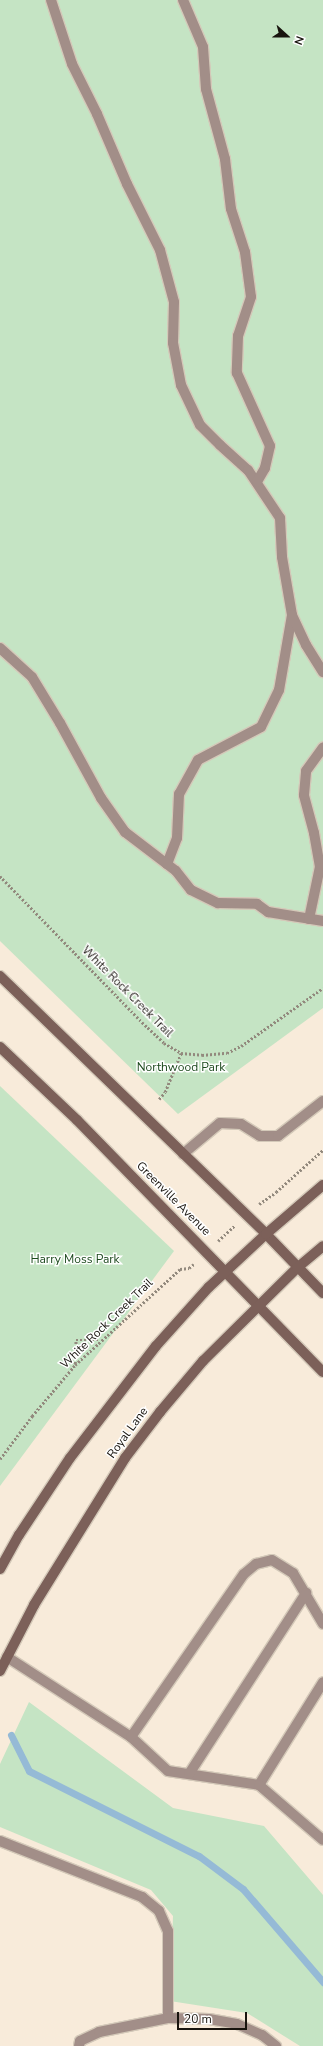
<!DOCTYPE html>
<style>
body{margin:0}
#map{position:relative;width:323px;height:2046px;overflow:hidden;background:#f8ebda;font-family:"Nunito Sans",sans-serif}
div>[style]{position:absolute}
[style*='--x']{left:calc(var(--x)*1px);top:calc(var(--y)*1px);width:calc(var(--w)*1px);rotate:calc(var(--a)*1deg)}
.green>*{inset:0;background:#c5e4c4}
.stream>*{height:7px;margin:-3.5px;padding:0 3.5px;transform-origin:3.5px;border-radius:3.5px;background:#95bad6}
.path>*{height:2.5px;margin-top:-1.25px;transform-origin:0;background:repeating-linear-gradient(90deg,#92897d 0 2px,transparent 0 4px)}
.roads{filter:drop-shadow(1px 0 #d4c9b9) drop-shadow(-1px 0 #d4c9b9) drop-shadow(0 1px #d4c9b9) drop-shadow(0 -1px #d4c9b9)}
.service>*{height:10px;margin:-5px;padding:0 5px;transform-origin:5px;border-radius:5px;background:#a28e88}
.minor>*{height:10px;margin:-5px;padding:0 5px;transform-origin:5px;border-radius:5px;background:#a28e88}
.secondary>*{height:10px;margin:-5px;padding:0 5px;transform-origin:5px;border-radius:5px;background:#7c6059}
span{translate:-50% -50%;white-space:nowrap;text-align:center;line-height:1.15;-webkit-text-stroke:3px #fff;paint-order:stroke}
.street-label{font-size:12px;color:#18140e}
.park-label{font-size:12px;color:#1c491d}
.north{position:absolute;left:267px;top:16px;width:40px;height:40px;-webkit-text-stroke:3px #fff;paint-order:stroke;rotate:111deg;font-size:11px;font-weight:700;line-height:16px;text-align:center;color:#18140e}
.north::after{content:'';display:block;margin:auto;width:14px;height:18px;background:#18140e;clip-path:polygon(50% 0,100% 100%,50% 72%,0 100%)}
.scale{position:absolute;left:177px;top:2012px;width:70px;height:18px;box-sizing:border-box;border:2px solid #18140e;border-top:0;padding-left:5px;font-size:12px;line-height:14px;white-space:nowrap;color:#18140e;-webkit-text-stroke:3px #fff;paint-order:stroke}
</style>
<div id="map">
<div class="green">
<div style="clip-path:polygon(0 0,323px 0,323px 1008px,178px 1114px,0 941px)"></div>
<div style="clip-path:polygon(0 1086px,174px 1251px,0 1486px)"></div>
<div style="clip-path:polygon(29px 1702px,173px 1808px,264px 1826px,323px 1895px,323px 2046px,300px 2046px,247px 2013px,170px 2001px,173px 1916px,151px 1890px,0 1827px,0 1764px)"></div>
</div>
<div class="stream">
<div style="--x:11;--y:1735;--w:40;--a:63.4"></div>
<div style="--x:29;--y:1771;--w:190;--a:26.6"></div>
<div style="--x:199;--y:1856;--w:55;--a:36.9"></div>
<div style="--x:243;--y:1889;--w:123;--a:49.3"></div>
</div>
<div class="path">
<div style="--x:0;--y:876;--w:208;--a:45.8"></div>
<div style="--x:145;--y:1025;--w:26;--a:43"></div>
<div style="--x:164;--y:1043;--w:20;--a:30"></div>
<div style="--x:181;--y:1053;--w:21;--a:5"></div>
<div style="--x:202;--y:1055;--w:25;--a:-5"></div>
<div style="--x:227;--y:1053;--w:16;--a:-27"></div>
<div style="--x:241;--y:1046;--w:100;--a:-35.3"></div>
<div style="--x:159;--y:1099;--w:9;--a:-49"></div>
<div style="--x:165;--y:1092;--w:42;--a:-67.7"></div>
<div style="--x:259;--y:1204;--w:21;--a:-35"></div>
<div style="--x:276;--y:1192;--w:63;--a:-41.8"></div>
<div style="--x:218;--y:1241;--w:23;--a:-43"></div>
<div style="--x:75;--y:1364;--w:24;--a:-88"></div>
<div style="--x:76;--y:1340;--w:24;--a:0"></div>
<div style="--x:0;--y:1459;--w:54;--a:-53.3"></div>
<div style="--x:32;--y:1416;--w:67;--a:-49.9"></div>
<div style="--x:75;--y:1365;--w:142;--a:-42.4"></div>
<div style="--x:180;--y:1269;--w:9;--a:-6"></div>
<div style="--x:189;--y:1268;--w:6;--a:-39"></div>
</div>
<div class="roads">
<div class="service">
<div style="--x:51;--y:0;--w:67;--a:71.8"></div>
<div style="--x:72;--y:64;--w:56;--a:63.4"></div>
<div style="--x:97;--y:114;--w:76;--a:66.8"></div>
<div style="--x:127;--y:184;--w:74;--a:63.4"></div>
<div style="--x:160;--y:250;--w:54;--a:74.9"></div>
<div style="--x:174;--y:302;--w:41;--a:91.4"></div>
<div style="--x:173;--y:343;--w:43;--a:79.2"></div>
<div style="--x:181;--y:385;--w:44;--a:64.6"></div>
<div style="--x:200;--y:425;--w:28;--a:45"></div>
<div style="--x:220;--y:445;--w:38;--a:42"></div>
<div style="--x:248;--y:470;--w:58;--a:56.3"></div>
<div style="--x:280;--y:518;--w:39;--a:87"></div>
<div style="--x:282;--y:557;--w:59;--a:80.2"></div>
<div style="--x:292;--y:615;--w:76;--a:99.8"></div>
<div style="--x:279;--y:690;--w:41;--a:115.9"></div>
<div style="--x:261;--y:727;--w:71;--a:152.4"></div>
<div style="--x:198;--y:760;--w:39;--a:119"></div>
<div style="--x:179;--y:794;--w:44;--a:92.6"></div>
<div style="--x:177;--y:838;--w:28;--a:111"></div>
<div style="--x:183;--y:0;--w:51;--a:66.9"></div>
<div style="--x:203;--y:47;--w:42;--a:85.9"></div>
<div style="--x:206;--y:89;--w:73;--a:74.8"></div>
<div style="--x:225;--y:159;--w:50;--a:83.2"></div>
<div style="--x:231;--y:209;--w:45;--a:72"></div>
<div style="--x:245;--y:252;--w:45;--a:82.4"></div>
<div style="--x:251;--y:297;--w:41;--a:108.4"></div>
<div style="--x:238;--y:336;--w:37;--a:92"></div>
<div style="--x:237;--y:373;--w:80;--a:65.7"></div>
<div style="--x:270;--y:446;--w:23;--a:103"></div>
<div style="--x:265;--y:468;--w:16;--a:120"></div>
<div style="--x:292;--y:615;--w:33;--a:65"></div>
<div style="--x:306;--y:645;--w:32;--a:58"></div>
<div style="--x:0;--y:648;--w:43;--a:42.2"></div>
<div style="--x:32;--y:677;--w:54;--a:58.7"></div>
<div style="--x:60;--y:723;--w:85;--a:61.3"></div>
<div style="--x:101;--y:798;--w:42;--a:54.8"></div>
<div style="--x:125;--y:832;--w:64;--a:37.4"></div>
<div style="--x:176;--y:871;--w:24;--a:52"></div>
<div style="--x:191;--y:890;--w:30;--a:26"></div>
<div style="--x:218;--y:903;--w:39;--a:1"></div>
<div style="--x:257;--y:904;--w:14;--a:36"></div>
<div style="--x:268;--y:912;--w:56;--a:9.3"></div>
<div style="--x:309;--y:919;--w:53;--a:-78.1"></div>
<div style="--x:320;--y:867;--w:35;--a:-100"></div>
<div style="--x:314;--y:833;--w:39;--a:-105"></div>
<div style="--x:304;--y:795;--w:24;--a:-85"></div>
<div style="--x:306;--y:771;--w:29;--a:-54"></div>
<div style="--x:183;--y:1154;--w:48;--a:-40"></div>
<div style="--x:220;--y:1123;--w:21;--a:3"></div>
<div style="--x:241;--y:1124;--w:22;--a:32"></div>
<div style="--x:260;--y:1136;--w:18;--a:0"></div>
<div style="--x:278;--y:1136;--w:57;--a:-37.9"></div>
<div style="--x:7;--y:1657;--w:148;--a:32.8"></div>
<div style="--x:131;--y:1737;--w:50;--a:42.6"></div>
<div style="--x:168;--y:1771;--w:92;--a:8.7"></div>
<div style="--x:259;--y:1785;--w:121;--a:-58.1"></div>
<div style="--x:131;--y:1737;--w:198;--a:-55.3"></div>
<div style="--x:244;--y:1574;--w:16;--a:-40"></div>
<div style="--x:256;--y:1564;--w:16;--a:-14"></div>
<div style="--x:272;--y:1560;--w:25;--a:32"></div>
<div style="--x:293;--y:1573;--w:59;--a:59.5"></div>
<div style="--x:189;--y:1774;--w:216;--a:-57.1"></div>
<div style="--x:259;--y:1785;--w:84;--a:40.7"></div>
<div style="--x:0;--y:1841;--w:153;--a:21.5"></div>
<div style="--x:142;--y:1897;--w:22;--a:39"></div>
<div style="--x:159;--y:1911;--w:22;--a:66"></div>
<div style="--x:168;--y:1931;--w:87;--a:90"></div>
</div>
<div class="minor">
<div style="--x:79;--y:2046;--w:5;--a:-79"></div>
<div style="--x:80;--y:2041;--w:21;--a:-25"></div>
<div style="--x:99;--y:2032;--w:70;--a:-11.5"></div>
<div style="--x:168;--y:2018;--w:41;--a:1.4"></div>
<div style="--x:209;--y:2019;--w:28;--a:10"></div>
<div style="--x:237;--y:2024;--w:27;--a:24"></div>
<div style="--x:262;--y:2035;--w:18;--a:38"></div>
</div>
<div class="secondary">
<div style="--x:0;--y:976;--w:371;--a:44.1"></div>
<div style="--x:266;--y:1234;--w:82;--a:46"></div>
<div style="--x:0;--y:1047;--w:106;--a:43.5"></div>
<div style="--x:77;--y:1120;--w:352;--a:45.7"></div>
<div style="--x:0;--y:1569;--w:39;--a:-61"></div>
<div style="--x:19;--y:1535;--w:92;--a:-56.5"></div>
<div style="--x:70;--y:1458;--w:141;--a:-52.5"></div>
<div style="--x:156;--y:1346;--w:79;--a:-48.1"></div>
<div style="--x:209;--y:1287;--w:78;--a:-42.9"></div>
<div style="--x:266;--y:1234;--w:75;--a:-40.7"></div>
<div style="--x:0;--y:1671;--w:74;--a:-62.7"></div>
<div style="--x:34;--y:1605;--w:173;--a:-58.2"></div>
<div style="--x:125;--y:1458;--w:58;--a:-52.7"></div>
<div style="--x:160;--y:1412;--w:67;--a:-49.9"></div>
<div style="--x:203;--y:1361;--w:132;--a:-44.7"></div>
<div style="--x:297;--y:1268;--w:34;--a:-40"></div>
</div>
</div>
<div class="street-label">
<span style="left:127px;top:992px;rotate:45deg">White Rock Creek Trail</span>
<span style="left:173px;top:1199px;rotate:45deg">Greenville Avenue</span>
<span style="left:107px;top:1324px;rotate:-44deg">White Rock Creek Trail</span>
<span style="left:128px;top:1433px;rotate:-54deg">Royal Lane</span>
</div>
<div class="park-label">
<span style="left:181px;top:1068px">Northwood Park</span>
<span style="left:75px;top:1260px">Harry Moss Park</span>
</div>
<div class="north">N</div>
<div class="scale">20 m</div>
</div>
